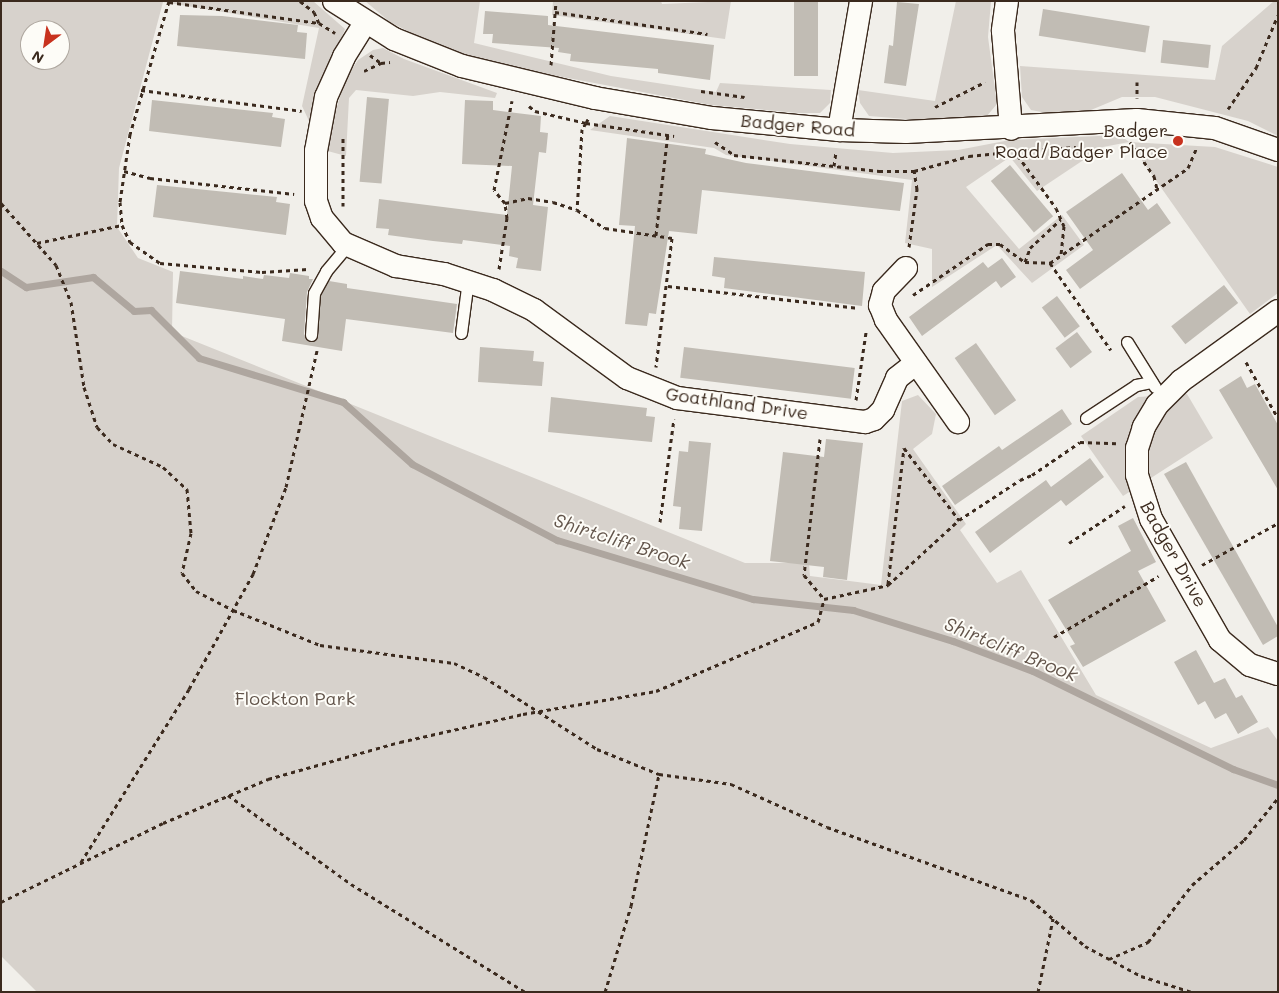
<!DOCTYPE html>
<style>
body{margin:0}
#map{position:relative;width:1279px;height:993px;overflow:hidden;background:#f1efea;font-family:Mali,sans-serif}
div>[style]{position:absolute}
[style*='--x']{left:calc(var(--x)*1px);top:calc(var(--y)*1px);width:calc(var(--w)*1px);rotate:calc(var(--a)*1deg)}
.green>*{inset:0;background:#d7d2cc}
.stream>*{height:7px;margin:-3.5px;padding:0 3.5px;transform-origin:3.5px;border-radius:3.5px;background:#aea69f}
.building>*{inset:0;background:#c1bcb4;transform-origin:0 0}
.path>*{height:3px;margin-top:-1.5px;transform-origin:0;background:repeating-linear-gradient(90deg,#3b2a1e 0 4px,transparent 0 8px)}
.roads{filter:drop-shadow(1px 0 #3b2a1e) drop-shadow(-1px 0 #3b2a1e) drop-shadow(0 1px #3b2a1e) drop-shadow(0 -1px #3b2a1e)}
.service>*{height:11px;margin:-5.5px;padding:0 5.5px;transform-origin:5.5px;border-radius:5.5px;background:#fdfcf7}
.minor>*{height:22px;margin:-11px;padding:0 11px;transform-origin:11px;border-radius:11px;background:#fdfcf7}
.dots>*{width:14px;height:14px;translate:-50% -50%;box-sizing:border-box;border:2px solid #fdfcf7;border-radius:50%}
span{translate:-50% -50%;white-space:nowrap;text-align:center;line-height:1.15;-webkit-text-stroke:4px #fdfcf7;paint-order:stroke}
.street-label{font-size:18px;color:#3b2a1e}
.poi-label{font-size:18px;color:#3b2a1e}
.right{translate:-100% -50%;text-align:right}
.park-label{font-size:18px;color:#62544a}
.water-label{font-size:19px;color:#63554b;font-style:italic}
.frame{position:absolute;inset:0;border:2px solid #3b2a1e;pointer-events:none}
.north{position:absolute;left:20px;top:20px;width:50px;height:50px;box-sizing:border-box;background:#fdfcf7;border:1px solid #afa8a0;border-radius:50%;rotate:211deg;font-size:14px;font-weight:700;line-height:20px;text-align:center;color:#3b2a1e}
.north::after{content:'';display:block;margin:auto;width:18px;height:22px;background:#c8321e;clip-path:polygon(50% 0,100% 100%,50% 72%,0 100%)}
</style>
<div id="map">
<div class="green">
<div style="clip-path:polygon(evenodd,1px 1px,313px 1px,345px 29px,309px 121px,302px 106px,319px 28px,163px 2px,119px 168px,117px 227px,138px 258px,173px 272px,172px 332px,745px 563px,809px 563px,810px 576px,881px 585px,902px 401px,918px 395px,936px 414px,932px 434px,913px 449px,966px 524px,960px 530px,997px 583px,1021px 570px,1096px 695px,1211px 748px,1268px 727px,1278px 741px,1278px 992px,37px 992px,1px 956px,1px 1px,30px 30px,60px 30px,60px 60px,30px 60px,30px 30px)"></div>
<div style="clip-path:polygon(365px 1px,480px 1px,474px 43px,611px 76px,716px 92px,720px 83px,831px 90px,830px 103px,820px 113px,799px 113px,711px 105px,536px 72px,476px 59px,433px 44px,390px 22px)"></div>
<div style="clip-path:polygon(553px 1px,661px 1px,662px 4px,731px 1px,725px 39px,552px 15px)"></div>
<div style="clip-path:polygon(956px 1px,991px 1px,988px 37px,997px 104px,986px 117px,931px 121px,869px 116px,860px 103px,858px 90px,935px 101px)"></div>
<div style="clip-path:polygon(1274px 1px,1278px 1px,1278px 136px,1248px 121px,1155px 97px,1122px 97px,1091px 110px,1052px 114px,1031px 110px,1022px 97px,1020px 66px,1215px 80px,1222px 46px)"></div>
<div style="clip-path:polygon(383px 48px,404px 59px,497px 93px,495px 98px,440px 92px,413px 96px,356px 90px,349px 98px,346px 156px,324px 150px,345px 80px,358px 60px,373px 50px)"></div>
<div style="clip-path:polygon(610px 116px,790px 144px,893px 153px,958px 150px,1010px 140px,1120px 135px,1129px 142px,1215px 147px,1278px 167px,1278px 293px,1250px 314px,1129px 142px,1103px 147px,1037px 191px,1010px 157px,966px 187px,1019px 249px,1062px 215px,1084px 245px,1032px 283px,997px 245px,932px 287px,932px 249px,905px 243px,912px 180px,726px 155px,714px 148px,590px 130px)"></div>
<div style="clip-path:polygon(1187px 394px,1213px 438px,1123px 496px,1081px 436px,1138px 397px)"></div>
</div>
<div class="stream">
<div style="--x:1;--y:271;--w:30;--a:33"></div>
<div style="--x:26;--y:287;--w:68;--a:-8.5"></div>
<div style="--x:93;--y:277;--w:53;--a:39.7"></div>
<div style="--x:134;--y:311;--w:17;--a:-3"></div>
<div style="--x:151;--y:310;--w:68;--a:45"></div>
<div style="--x:199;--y:358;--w:151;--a:17"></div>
<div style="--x:343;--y:402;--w:93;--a:41.9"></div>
<div style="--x:412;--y:464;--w:164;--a:27.7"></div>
<div style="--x:557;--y:540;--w:205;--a:16.8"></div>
<div style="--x:753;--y:599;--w:101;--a:6.3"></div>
<div style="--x:853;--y:610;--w:105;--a:17.2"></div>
<div style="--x:953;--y:641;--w:85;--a:20.6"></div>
<div style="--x:1033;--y:671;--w:223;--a:26.1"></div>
<div style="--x:1233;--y:769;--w:48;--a:19.6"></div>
</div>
<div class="building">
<div style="left:794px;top:1px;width:24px;height:75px"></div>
<div style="clip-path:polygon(897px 2px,919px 4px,906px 86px,884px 83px,889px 45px,893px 46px)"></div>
<div style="left:1043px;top:9px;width:108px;height:27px;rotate:9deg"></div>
<div style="clip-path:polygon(485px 11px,548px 16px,548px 25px,714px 45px,710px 80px,658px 73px,658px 69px,570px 61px,571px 54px,558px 52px,559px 48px,492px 43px,493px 34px,483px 34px)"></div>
<div style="clip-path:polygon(180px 15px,222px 16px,298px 25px,297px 32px,307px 33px,305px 59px,177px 46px)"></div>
<div style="left:1163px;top:40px;width:48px;height:23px;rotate:6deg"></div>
<div style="left:367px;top:97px;width:22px;height:85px;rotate:5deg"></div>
<div style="clip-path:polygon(152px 100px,273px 113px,272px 117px,285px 119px,281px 147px,149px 131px)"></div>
<div style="clip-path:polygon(465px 100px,493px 101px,493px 110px,541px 116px,540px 132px,548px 133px,546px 153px,539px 152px,533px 205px,548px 207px,541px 271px,516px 268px,518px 258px,509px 256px,510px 246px,463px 240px,462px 244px,433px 241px,388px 235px,389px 229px,376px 228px,379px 199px,507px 215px,512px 166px,462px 164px)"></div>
<div style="clip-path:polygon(627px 138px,706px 149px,705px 154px,746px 163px,904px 183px,900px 211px,702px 190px,697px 234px,669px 231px,656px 314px,649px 313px,647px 326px,625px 324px,635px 226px,619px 225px)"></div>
<div style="left:1010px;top:165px;width:67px;height:25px;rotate:50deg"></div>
<div style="clip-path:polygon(1122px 173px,1148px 210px,1157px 203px,1171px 223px,1080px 289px,1066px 270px,1093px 250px,1066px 212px)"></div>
<div style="clip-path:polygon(157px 185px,277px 197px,276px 202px,290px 204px,286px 235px,153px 217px)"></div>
<div style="clip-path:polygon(714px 257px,865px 272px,862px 306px,724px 288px,725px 278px,712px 276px)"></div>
<div style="clip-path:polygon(1002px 258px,1016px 277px,1001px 288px,996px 281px,922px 336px,909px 317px,983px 262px,988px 268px)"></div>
<div style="clip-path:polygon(180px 271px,243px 279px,243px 276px,263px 279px,264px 275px,289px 278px,290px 273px,309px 276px,309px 279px,313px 279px,307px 292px,304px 334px,310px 342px,318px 336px,321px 295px,329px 281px,347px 284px,347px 288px,457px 304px,453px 333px,346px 319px,342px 351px,282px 341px,285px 319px,176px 303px)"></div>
<div style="left:1224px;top:285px;width:23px;height:67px;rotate:52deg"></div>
<div style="left:1057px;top:296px;width:38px;height:19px;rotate:53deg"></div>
<div style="left:1077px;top:332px;width:25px;height:27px;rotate:53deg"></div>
<div style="left:976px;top:343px;width:70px;height:26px;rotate:55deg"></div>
<div style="clip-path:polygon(480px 347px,534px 351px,533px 361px,544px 362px,542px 386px,478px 382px)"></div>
<div style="left:684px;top:347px;width:172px;height:31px;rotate:7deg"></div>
<div style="clip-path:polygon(1241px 376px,1247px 388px,1255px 384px,1278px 425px,1278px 490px,1219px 390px)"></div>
<div style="clip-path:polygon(551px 397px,647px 408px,646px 416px,655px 417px,652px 442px,548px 432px)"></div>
<div style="clip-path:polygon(1062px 409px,1072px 424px,955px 505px,942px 486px,999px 446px,1002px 450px)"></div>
<div style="clip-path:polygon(826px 439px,863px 443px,847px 580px,823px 577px,824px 567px,770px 561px,783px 452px,824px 457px)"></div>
<div style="clip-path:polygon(689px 441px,711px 443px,702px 531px,679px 529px,681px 507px,673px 506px,679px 451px,688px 452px)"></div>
<div style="clip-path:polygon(1090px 458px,1104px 477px,1066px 506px,1061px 500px,990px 553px,975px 532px,1046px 480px,1051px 487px)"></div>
<div style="clip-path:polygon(1186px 462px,1278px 627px,1278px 636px,1263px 645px,1164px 474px)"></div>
<div style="clip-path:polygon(1133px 518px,1156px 562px,1138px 571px,1166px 621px,1083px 667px,1070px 646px,1075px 644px,1048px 600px,1131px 551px,1118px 526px)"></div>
<div style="clip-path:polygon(1196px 650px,1214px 683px,1225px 678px,1236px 698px,1242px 695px,1258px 722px,1238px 734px,1226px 713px,1215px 719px,1205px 701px,1198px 705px,1174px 662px)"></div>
</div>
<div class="path">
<div style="--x:169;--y:1;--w:139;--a:106.3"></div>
<div style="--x:130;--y:134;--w:69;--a:98.4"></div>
<div style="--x:120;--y:202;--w:23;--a:85"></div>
<div style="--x:122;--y:225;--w:19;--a:65"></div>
<div style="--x:130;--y:242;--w:37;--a:35"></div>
<div style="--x:160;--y:263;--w:102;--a:5"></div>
<div style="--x:262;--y:272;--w:46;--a:-3.7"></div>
<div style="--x:300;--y:1;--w:18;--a:38"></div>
<div style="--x:314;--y:12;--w:12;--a:66"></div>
<div style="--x:169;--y:2;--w:151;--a:8"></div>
<div style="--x:319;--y:23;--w:19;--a:32"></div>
<div style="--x:555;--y:12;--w:154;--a:8.2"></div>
<div style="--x:370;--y:55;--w:14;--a:36"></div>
<div style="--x:551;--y:65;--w:64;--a:-85.5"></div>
<div style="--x:364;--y:71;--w:19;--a:-25"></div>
<div style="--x:381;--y:63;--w:9;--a:-6"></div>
<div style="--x:1137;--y:82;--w:16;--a:90"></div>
<div style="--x:141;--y:90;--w:162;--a:7.4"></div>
<div style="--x:701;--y:91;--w:44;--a:7.8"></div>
<div style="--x:529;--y:106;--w:8;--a:40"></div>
<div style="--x:535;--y:111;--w:52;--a:13.2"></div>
<div style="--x:586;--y:123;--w:7;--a:124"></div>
<div style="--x:582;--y:129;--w:81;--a:93.5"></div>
<div style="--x:935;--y:107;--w:56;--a:-26.6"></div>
<div style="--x:1228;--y:109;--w:50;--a:-55.7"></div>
<div style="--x:1256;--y:68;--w:57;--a:-67.5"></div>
<div style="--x:588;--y:119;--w:4;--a:117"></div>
<div style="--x:586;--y:123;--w:89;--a:8.4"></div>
<div style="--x:715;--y:142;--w:23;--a:34"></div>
<div style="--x:734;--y:155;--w:146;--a:6.3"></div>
<div style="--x:879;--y:171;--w:35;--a:0"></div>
<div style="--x:914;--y:171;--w:57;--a:-15.3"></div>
<div style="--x:969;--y:156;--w:40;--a:-5.7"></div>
<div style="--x:1130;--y:142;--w:42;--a:54.8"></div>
<div style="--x:1154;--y:176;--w:13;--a:77"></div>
<div style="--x:1013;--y:149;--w:73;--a:53.9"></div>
<div style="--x:1056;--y:208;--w:20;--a:66"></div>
<div style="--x:1064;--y:226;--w:28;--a:96"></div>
<div style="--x:1018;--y:151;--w:58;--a:-3.9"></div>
<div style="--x:834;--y:166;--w:14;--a:-82"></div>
<div style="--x:124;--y:171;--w:27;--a:15"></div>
<div style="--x:150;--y:178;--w:145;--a:6.3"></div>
<div style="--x:1;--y:203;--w:83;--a:48.4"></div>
<div style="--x:56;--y:265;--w:40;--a:68"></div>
<div style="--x:71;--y:302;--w:86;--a:81.3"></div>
<div style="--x:84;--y:387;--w:42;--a:72"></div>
<div style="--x:97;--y:427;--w:23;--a:47"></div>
<div style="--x:113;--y:444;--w:55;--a:24.7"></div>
<div style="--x:163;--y:467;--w:33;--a:43"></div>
<div style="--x:187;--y:489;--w:44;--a:84.8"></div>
<div style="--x:191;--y:533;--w:41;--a:102.7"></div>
<div style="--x:182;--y:573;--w:23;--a:52"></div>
<div style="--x:196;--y:591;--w:42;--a:27.2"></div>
<div style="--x:233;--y:610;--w:94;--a:21.9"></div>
<div style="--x:320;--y:645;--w:135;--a:7.7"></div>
<div style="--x:454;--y:663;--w:33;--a:25"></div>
<div style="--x:484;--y:677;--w:134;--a:32.5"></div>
<div style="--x:597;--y:749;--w:67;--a:22"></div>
<div style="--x:659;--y:774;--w:73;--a:7.9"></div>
<div style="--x:731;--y:784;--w:105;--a:24.1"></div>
<div style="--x:827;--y:827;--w:217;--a:19.7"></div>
<div style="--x:1031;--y:900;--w:71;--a:40.4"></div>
<div style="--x:1085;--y:946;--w:64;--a:28.2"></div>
<div style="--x:1141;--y:976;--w:53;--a:17.4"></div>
<div style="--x:505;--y:203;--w:24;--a:-12"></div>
<div style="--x:528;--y:198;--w:25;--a:9"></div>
<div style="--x:553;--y:202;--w:25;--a:18"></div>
<div style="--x:577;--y:210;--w:33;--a:33"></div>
<div style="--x:605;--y:228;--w:68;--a:8.5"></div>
<div style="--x:672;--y:238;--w:130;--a:97.1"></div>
<div style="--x:343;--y:206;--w:69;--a:-90"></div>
<div style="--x:656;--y:235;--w:103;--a:-83.3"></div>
<div style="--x:37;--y:243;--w:87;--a:-12"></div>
<div style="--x:909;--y:247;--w:59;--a:-82.1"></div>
<div style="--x:917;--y:189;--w:18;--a:-99"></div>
<div style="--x:1025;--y:262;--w:15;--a:-70"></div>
<div style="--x:1030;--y:248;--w:42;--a:-43.1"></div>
<div style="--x:1050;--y:263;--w:106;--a:55"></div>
<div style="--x:499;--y:269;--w:52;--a:-81.1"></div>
<div style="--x:507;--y:218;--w:15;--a:-98"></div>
<div style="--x:505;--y:203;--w:17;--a:-130"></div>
<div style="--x:494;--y:190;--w:91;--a:-78.6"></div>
<div style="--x:668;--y:286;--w:192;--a:6.6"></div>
<div style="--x:913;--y:295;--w:91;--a:-34.2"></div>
<div style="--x:988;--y:244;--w:12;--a:0"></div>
<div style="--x:1000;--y:244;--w:31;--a:36"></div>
<div style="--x:1025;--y:262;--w:25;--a:2"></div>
<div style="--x:1050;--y:263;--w:168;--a:-34.5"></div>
<div style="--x:1188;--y:168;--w:23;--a:-67"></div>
<div style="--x:1246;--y:362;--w:64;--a:60.3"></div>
<div style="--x:856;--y:400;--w:69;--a:-81.6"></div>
<div style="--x:820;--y:439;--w:137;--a:96.7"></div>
<div style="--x:804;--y:575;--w:31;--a:50"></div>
<div style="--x:904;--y:448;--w:91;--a:52.6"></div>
<div style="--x:660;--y:522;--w:104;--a:-82.3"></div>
<div style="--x:1069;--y:543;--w:67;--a:-33.5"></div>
<div style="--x:1202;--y:565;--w:87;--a:-28.9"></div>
<div style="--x:888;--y:584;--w:137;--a:-83.3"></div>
<div style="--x:824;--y:599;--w:66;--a:-12.3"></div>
<div style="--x:888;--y:585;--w:96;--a:-42.5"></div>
<div style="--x:959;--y:520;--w:73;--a:-33.3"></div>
<div style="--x:1020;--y:480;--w:13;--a:-23"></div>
<div style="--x:1032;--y:475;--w:58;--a:-34.5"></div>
<div style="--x:1080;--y:442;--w:36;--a:2"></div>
<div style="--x:1054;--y:637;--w:121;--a:-30.2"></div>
<div style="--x:228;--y:795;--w:152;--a:35.9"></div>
<div style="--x:351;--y:884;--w:205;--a:31.8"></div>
<div style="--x:81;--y:862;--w:204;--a:-58"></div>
<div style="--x:189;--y:689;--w:132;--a:-60.9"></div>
<div style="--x:253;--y:574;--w:93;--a:-69.2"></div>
<div style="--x:286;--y:487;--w:140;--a:-77.2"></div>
<div style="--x:1;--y:902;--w:180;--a:-26"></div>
<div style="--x:163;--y:823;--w:114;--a:-22.7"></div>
<div style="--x:268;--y:779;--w:137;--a:-15.7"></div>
<div style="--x:400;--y:742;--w:126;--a:-12.8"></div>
<div style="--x:523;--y:714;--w:135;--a:-9.8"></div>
<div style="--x:656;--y:691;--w:176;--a:-23.1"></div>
<div style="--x:818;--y:622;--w:24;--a:-75"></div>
<div style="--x:1109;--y:959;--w:43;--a:-23.6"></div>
<div style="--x:1148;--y:942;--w:72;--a:-52.3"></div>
<div style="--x:1192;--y:885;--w:69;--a:-40.9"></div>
<div style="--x:1244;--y:840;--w:54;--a:-51"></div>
<div style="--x:605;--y:992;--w:90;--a:-73.2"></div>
<div style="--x:631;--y:906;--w:135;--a:-78"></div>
<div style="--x:1038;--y:992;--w:75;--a:-78.4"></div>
</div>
<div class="roads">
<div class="service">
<div style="--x:461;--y:333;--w:53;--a:-82.5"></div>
<div style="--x:311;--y:335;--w:42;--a:-85.9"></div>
<div style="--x:314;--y:293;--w:25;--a:-61"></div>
<div style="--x:326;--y:271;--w:34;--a:-50"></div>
<div style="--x:1127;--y:342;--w:53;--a:58.1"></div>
<div style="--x:1086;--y:418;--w:60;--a:-33.4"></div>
<div style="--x:1136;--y:385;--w:16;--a:-11"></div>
</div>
<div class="minor">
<div style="--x:334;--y:1;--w:71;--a:32.3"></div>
<div style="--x:394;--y:39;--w:73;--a:21.7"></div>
<div style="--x:462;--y:66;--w:137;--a:13.5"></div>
<div style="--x:595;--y:98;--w:119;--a:9.7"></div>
<div style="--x:712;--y:118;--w:128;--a:5.4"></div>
<div style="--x:839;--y:130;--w:67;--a:1.7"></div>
<div style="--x:906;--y:132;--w:231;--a:-3"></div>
<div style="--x:1137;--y:120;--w:78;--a:5.9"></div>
<div style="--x:1215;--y:128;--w:67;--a:19.2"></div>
<div style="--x:1007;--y:1;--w:30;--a:98"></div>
<div style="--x:1003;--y:31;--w:98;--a:85.3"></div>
<div style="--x:365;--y:23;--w:40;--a:122"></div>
<div style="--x:344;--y:57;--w:44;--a:114.2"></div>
<div style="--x:326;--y:97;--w:55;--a:100.5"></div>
<div style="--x:316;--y:151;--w:50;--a:90"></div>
<div style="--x:316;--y:201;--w:18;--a:71"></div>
<div style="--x:322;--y:218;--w:33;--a:50"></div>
<div style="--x:343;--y:243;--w:58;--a:23.5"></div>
<div style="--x:396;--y:266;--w:49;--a:9.5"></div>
<div style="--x:444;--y:274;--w:52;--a:18.1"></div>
<div style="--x:493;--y:290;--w:46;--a:26"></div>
<div style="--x:534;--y:310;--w:115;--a:36.2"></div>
<div style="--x:627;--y:378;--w:54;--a:21.8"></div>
<div style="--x:677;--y:398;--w:190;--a:7.3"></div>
<div style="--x:865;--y:422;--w:9;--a:-18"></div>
<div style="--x:874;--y:419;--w:13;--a:-45"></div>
<div style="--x:883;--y:410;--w:35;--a:-66"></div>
<div style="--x:897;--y:378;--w:24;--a:-38"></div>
<div style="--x:839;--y:130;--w:131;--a:-80.3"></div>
<div style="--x:906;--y:268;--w:32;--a:134"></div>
<div style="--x:884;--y:291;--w:15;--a:106"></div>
<div style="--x:880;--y:305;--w:16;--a:68"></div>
<div style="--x:886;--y:320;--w:125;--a:54.8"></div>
<div style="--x:1278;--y:311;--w:120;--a:144.2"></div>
<div style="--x:1181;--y:381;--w:34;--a:135"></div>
<div style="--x:1157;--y:405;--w:26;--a:121"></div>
<div style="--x:1144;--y:427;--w:22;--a:108"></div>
<div style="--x:1137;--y:448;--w:27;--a:90"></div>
<div style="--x:1137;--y:475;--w:46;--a:72.3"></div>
<div style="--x:1151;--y:519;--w:139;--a:60.3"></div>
<div style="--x:1220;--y:640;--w:39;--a:40"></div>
<div style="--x:1250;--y:665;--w:29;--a:18"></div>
</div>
</div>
<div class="dots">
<div style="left:1178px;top:141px;background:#c8321e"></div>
</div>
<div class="street-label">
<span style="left:798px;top:125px;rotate:5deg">Badger Road</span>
<span style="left:737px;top:403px;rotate:8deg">Goathland Drive</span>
<span style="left:1174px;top:554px;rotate:61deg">Badger Drive</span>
</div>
<div class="poi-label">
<span class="right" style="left:1168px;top:141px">Badger<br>Road/Badger Place</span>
</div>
<div class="park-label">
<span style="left:295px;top:698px">Flockton Park</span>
</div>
<div class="water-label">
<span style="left:622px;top:541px;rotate:18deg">Shirtcliff Brook</span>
<span style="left:1011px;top:649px;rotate:22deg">Shirtcliff Brook</span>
</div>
<div class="frame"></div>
<div class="north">N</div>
</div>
